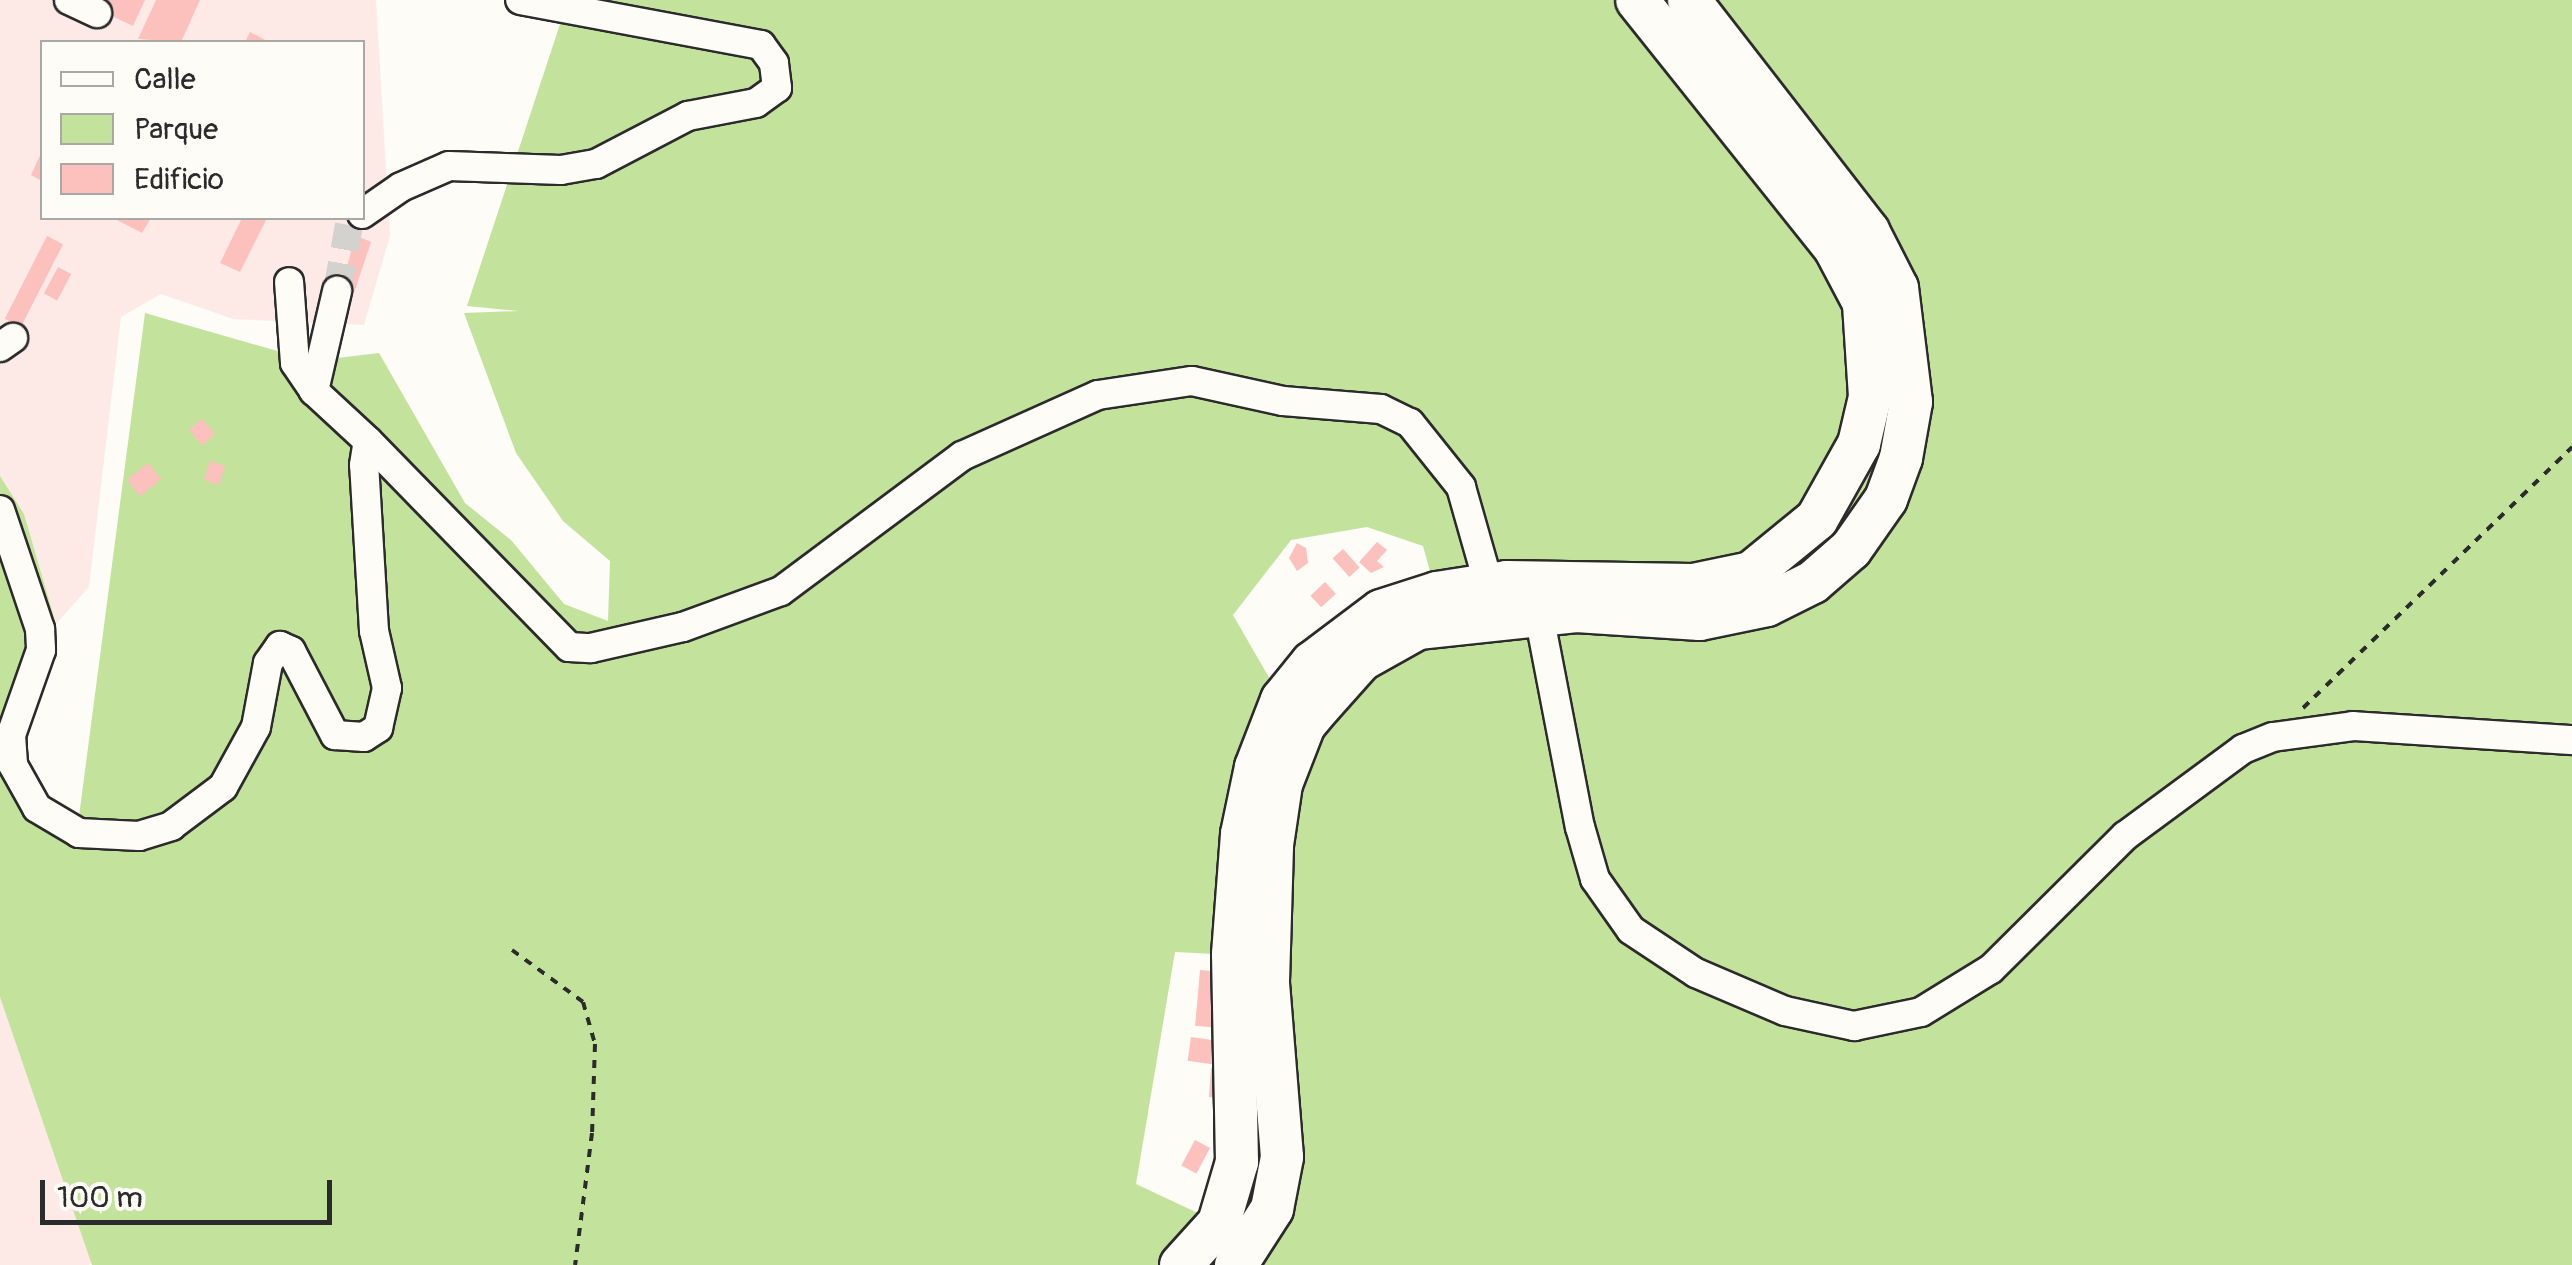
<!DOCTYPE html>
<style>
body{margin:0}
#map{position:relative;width:2572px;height:1265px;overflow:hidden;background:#fdfcf7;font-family:Pangolin,sans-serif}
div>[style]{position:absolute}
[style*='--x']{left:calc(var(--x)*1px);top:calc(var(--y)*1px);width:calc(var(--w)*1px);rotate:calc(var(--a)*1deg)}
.built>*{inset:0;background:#fdeae6}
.green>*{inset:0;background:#c3e29b}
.building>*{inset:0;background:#fcc0bd;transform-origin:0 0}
.minor-tunnel>*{height:28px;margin-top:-14px;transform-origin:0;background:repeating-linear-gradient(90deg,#d3d2ce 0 28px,transparent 0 42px)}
.path>*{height:4px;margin-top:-2px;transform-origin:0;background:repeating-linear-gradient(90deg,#2b2b2b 0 8px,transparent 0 16px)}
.roads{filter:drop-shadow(2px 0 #2b2b2b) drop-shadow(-2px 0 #2b2b2b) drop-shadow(0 2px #2b2b2b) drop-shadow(0 -2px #2b2b2b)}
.minor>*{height:28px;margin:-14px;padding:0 14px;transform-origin:14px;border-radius:14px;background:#fdfcf7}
.highway>*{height:42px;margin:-21px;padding:0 21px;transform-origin:21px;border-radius:21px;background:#fdfcf7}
span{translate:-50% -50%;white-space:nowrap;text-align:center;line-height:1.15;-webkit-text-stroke:9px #fdfcf7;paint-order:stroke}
.legend{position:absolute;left:40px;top:40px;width:325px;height:180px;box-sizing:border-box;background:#fdfcf7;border:2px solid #a9a8a5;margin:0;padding:12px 18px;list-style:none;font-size:30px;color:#2b2b2b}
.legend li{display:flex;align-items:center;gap:20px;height:50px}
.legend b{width:50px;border:2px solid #a9a8a5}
.scale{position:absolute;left:40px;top:1180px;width:292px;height:45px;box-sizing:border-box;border:5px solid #2b2b2b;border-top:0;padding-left:12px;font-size:30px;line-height:35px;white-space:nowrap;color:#2b2b2b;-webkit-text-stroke:8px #fdfcf7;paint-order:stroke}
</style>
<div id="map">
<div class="built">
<div style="clip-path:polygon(evenodd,0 0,376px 0,390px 236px,364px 325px,233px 319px,161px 294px,121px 317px,89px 587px,56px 624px,24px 514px,0 482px,0 0,42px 42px,362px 42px,362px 218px,42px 218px,42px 42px)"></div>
<div style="clip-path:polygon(0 997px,95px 1258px,89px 1265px,0 1265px)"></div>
</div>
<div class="green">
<div style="clip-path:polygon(evenodd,568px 0,2572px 0,2572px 1265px,92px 1265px,0 997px,0 476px,24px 514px,56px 624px,29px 715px,27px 763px,43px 798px,78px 824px,145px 313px,312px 361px,379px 353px,465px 503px,511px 540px,564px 604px,608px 621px,610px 561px,563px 521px,516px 453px,464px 313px,519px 311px,467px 306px,568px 0,1367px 527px,1423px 546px,1437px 597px,1282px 700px,1233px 615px,1291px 540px,1367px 527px,568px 0,1175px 952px,1233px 955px,1219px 1223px,1136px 1184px,1175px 952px)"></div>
</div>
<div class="building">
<div style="clip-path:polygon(104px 0,145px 0,133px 26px,99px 10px)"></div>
<div style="clip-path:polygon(156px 0,200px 0,181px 42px,138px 39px)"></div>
<div style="clip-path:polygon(250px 32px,269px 42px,245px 42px)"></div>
<div style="clip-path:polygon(42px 151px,42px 181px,31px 175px)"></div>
<div style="clip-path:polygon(113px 218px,151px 218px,142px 233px)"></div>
<div style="clip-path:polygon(242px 218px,267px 218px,240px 272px,220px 263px)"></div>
<div style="clip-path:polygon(355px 235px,371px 242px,354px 293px,343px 284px)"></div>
<div style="left:47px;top:236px;width:18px;height:93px;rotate:27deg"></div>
<div style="left:58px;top:267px;width:15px;height:30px;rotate:28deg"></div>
<div style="left:202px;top:419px;width:20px;height:17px;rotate:49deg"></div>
<div style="left:210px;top:461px;width:16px;height:20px;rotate:18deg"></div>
<div style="left:148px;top:463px;width:21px;height:27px;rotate:51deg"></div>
<div style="clip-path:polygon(1377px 542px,1387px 550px,1377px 561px,1384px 567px,1371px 573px,1359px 562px)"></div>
<div style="clip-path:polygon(1297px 543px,1306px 548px,1308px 563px,1297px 571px,1289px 558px)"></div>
<div style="left:1343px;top:549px;width:25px;height:14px;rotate:48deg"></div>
<div style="left:1325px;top:582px;width:16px;height:20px;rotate:47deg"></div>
<div style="left:1200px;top:970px;width:22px;height:56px;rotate:5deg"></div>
<div style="left:1191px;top:1037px;width:28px;height:24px;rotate:8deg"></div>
<div style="left:1211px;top:1068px;width:16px;height:29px;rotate:4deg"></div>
<div style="left:1195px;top:1140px;width:17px;height:29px;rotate:28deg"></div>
</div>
<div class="minor-tunnel">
<div style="--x:337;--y:291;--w:67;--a:-79.7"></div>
</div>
<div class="path">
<div style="--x:2303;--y:708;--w:375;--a:-44.1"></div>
<div style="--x:512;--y:950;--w:88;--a:36.2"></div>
<div style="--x:583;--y:1002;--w:44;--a:74.1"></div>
<div style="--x:595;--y:1044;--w:89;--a:91.9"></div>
<div style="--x:592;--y:1133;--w:133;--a:97.3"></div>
</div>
<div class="roads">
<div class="minor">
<div style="--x:69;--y:0;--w:31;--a:25"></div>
<div style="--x:362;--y:214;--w:47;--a:-34.7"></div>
<div style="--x:401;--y:187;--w:52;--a:-23.6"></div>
<div style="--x:449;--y:166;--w:112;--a:2"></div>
<div style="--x:561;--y:170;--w:36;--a:-10"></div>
<div style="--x:596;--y:164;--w:104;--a:-27.6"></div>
<div style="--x:688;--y:116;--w:69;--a:-10.8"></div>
<div style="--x:756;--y:103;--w:26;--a:-36"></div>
<div style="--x:777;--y:88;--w:25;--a:-97"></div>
<div style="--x:774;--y:63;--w:22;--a:-126"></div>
<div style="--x:761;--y:45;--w:245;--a:-169.4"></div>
<div style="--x:0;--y:347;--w:16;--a:-35"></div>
<div style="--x:314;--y:391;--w:103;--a:-77"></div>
<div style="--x:368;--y:441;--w:288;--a:45.7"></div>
<div style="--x:569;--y:647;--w:22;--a:3"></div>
<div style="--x:591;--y:648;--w:94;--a:-12.9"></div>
<div style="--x:683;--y:627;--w:104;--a:-20.2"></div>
<div style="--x:781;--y:591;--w:226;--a:-36.7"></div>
<div style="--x:962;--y:456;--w:149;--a:-24.2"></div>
<div style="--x:1098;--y:395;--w:95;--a:-8.5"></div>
<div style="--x:1192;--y:381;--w:93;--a:12.4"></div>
<div style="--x:1283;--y:401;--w:98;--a:4.7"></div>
<div style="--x:1381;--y:409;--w:32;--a:26"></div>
<div style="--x:1410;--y:423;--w:82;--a:51.4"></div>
<div style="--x:1461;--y:487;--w:102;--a:74.1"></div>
<div style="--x:0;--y:510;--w:126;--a:71.4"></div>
<div style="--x:40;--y:629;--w:21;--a:87"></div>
<div style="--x:41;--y:650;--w:90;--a:109.4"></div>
<div style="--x:11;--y:735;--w:30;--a:86"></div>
<div style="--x:13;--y:765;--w:49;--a:60.8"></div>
<div style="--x:37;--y:808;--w:49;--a:30.8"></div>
<div style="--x:79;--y:833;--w:60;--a:2.9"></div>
<div style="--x:139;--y:836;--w:34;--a:-17"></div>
<div style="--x:171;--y:826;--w:65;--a:-36.9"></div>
<div style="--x:223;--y:787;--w:68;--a:-61.2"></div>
<div style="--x:256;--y:727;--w:65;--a:-79.4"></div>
<div style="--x:268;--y:663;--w:21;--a:-55"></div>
<div style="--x:280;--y:646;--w:12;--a:24"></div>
<div style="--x:291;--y:651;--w:95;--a:62.4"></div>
<div style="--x:335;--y:735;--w:29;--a:4"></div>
<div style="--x:364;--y:737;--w:17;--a:-33"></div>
<div style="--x:378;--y:728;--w:41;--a:-77.3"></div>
<div style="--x:387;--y:688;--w:58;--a:-102.8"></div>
<div style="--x:374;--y:631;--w:166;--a:-93.4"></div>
<div style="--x:364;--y:465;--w:24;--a:-81"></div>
<div style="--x:368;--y:441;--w:74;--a:-137.2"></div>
<div style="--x:314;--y:391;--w:34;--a:-124"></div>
<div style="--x:295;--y:363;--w:81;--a:-94.2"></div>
<div style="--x:1539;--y:615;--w:216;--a:79.1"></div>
<div style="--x:1580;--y:827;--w:54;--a:73.9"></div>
<div style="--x:1595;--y:879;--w:62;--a:54.8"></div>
<div style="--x:1631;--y:930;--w:78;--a:33.5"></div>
<div style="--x:1696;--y:973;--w:97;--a:23.1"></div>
<div style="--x:1785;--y:1011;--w:71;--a:12.3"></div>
<div style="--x:1854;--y:1026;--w:68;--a:-11.8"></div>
<div style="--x:1921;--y:1012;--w:82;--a:-31.6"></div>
<div style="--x:1991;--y:969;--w:189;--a:-44.8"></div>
<div style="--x:2125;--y:836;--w:147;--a:-36.4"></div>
<div style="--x:2243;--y:749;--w:32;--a:-22"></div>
<div style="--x:2273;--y:737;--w:81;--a:-7.8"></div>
<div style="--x:2353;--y:726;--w:219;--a:3.7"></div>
</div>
<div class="highway">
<div style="--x:1181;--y:1265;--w:57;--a:-47.9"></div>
<div style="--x:1219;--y:1223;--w:64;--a:-73.6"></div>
<div style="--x:1237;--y:1162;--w:208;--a:-91.1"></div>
<div style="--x:1233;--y:954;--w:120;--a:-85.7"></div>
<div style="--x:1242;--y:834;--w:68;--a:-78.2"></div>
<div style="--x:1256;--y:767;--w:72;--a:-68.8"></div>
<div style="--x:1282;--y:700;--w:48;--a:-51"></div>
<div style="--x:1312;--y:663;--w:86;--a:-37"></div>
<div style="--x:1381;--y:611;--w:59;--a:-17.8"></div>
<div style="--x:1437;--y:593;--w:71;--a:-8.9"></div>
<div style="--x:1507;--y:582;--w:186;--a:0.9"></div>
<div style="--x:1693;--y:585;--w:59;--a:-11.7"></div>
<div style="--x:1751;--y:573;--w:85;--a:-39.3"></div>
<div style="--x:1817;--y:519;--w:86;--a:-60.8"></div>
<div style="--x:1859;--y:444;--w:48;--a:-76.8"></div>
<div style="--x:1870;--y:397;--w:94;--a:-93.7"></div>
<div style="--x:1864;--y:303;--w:62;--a:-117.8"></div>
<div style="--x:1835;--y:248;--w:317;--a:-128.6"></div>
<div style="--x:1236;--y:1265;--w:67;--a:-57.3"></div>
<div style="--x:1272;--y:1209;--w:53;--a:-79.1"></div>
<div style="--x:1282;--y:1157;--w:176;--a:-94.6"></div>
<div style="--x:1268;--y:982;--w:137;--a:-88.3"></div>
<div style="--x:1272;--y:845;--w:62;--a:-81.6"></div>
<div style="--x:1281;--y:784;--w:63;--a:-68.7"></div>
<div style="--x:1304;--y:725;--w:25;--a:-50"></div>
<div style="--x:1320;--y:706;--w:62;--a:-48.3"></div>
<div style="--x:1361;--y:660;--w:65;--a:-29.3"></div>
<div style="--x:1418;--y:628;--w:159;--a:-6.1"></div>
<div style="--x:1576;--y:611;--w:124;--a:3.7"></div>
<div style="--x:1700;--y:619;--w:68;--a:-11.8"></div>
<div style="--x:1767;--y:605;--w:51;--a:-26.6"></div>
<div style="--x:1813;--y:582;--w:50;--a:-41"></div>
<div style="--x:1851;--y:549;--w:61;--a:-55"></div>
<div style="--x:1886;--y:499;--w:44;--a:-69.9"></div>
<div style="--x:1901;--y:458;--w:57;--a:-79.9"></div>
<div style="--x:1911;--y:402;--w:115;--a:-97"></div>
<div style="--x:1897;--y:288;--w:64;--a:-117"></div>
<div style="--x:1868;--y:231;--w:292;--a:-127.8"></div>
</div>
</div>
<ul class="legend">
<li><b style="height:12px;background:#fdfcf7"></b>Calle</li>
<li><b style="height:28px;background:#c3e29b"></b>Parque</li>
<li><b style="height:28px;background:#fcc0bd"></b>Edificio</li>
</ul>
<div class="scale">100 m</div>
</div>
